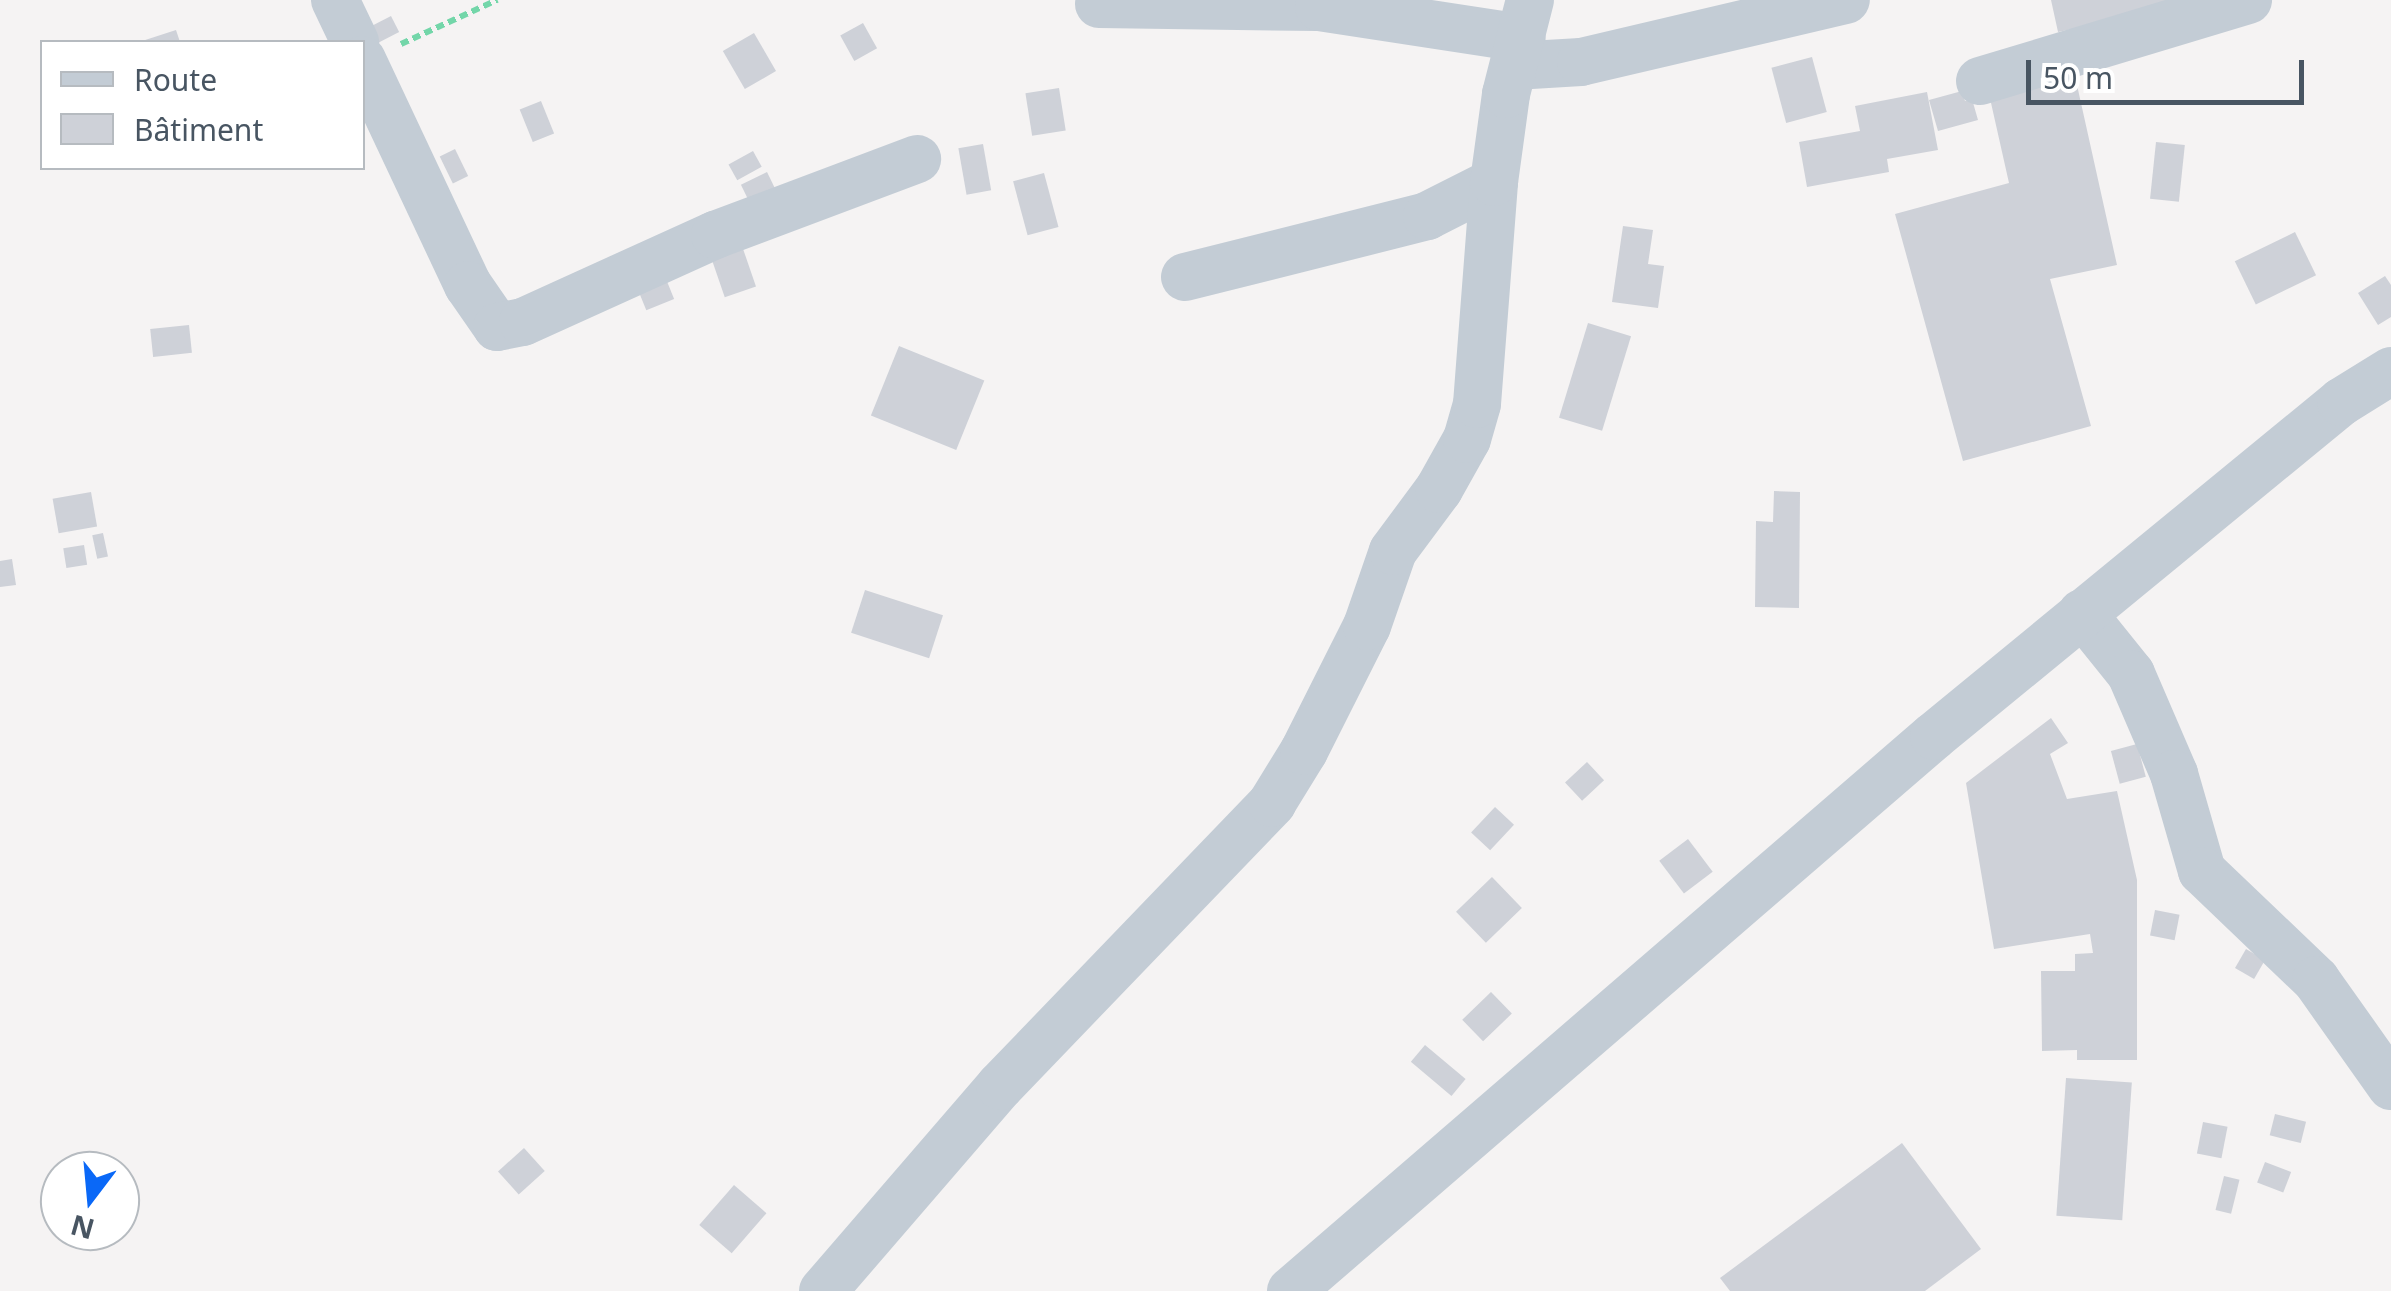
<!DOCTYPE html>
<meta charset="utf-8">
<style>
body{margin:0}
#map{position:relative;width:2391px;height:1291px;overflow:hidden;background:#f5f3f3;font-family:"Noto Sans",sans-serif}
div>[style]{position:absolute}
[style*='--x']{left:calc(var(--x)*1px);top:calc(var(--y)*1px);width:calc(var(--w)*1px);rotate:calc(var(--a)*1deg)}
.building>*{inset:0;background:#ced1d8;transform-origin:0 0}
.path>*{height:6px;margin-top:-3px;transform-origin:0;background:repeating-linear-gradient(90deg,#73d6a9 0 8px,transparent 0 13px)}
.minor>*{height:48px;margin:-24px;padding:0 24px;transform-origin:24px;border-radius:24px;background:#c3ccd5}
span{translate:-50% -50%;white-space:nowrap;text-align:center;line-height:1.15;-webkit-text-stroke:8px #fff;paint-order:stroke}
.legend{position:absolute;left:40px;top:40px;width:325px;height:130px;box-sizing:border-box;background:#fff;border:2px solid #b6bbc0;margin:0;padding:12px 18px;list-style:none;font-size:30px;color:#485562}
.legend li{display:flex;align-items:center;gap:20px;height:50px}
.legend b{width:50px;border:2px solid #b6bbc0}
.north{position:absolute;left:40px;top:1151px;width:100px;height:100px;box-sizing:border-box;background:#fff;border:2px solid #b6bbc0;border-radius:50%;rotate:196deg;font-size:28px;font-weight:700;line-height:40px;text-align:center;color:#485562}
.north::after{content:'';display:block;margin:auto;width:35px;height:45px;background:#0a68f7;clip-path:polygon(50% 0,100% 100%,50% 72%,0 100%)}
.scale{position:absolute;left:2026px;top:60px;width:278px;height:45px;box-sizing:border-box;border:5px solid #485562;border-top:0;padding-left:12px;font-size:30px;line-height:35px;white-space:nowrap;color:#485562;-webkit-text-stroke:8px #fff;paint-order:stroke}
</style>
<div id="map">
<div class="building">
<div style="clip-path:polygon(2051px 0,2173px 0,2175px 7px,2058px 32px)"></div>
<div style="left:391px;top:16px;width:18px;height:24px;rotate:63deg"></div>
<div style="left:863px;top:23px;width:29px;height:26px;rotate:61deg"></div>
<div style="clip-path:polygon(176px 30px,180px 42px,139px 42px)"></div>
<div style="left:754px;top:33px;width:44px;height:36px;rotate:60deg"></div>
<div style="left:1812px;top:57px;width:57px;height:42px;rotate:75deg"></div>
<div style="clip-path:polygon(2075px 76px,2117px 265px,2050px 279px,2091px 426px,1963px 461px,1895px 214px,2009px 183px,1989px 94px)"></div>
<div style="left:1059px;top:88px;width:43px;height:34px;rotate:81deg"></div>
<div style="clip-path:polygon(1962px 91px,1965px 101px,1972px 99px,1978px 120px,1938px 131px,1929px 100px)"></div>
<div style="clip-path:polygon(1927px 92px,1938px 150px,1887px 159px,1889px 172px,1807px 187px,1799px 142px,1860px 131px,1855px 106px)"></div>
<div style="left:541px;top:101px;width:35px;height:23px;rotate:68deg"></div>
<div style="left:2156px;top:142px;width:29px;height:57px;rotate:6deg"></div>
<div style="left:983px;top:144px;width:47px;height:25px;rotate:80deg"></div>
<div style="left:455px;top:149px;width:30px;height:17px;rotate:64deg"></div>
<div style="left:753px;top:151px;width:18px;height:28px;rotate:61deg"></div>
<div style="left:767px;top:172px;width:25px;height:29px;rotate:64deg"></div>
<div style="left:1044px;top:173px;width:56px;height:32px;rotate:75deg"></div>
<div style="clip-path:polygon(1623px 226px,1653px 230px,1648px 264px,1664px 266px,1658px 308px,1612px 302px)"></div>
<div style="left:2295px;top:232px;width:48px;height:67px;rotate:64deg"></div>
<div style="left:741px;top:243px;width:46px;height:33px;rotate:71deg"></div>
<div style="left:664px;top:274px;width:27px;height:30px;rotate:68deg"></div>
<div style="clip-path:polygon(2385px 276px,2391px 285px,2391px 317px,2378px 325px,2358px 293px)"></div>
<div style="left:1588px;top:323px;width:45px;height:99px;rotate:17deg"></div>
<div style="left:189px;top:325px;width:28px;height:39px;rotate:84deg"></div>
<div style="left:899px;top:346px;width:92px;height:75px;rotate:22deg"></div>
<div style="clip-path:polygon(1774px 491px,1800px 492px,1799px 608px,1755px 607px,1756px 521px,1773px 522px)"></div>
<div style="left:91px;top:492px;width:35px;height:39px;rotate:80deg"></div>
<div style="left:103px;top:533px;width:24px;height:11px;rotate:78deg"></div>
<div style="left:84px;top:545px;width:20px;height:21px;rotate:81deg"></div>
<div style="clip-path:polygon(12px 559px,16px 585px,0 587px,0 561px)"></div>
<div style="left:865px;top:590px;width:82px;height:45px;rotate:18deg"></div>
<div style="clip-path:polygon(2051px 718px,2068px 743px,2050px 754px,2067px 799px,2117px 791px,2137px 880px,2137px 1060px,2077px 1060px,2077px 1050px,2042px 1051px,2041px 971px,2075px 971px,2075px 954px,2093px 953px,2090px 934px,1994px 949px,1966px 783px)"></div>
<div style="left:2137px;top:744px;width:34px;height:27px;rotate:75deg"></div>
<div style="left:1587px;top:762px;width:25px;height:30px;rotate:47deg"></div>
<div style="left:1495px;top:807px;width:26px;height:35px;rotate:43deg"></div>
<div style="left:1688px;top:839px;width:41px;height:36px;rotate:53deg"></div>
<div style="left:1492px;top:877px;width:43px;height:50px;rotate:46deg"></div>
<div style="left:2155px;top:910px;width:25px;height:26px;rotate:11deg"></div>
<div style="left:2246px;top:949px;width:22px;height:22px;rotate:30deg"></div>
<div style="left:1491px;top:992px;width:30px;height:40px;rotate:46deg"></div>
<div style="left:1425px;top:1045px;width:53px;height:22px;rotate:40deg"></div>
<div style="left:2066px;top:1078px;width:66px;height:138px;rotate:4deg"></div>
<div style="left:2275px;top:1114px;width:32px;height:22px;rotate:14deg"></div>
<div style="left:2203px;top:1122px;width:25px;height:32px;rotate:11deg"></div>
<div style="clip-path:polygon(1902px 1143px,1981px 1249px,1925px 1291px,1730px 1291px,1720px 1278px)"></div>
<div style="left:524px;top:1148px;width:31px;height:35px;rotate:48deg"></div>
<div style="left:2265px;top:1162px;width:28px;height:22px;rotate:21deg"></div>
<div style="left:2224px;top:1176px;width:16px;height:35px;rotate:14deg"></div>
<div style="left:734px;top:1185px;width:43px;height:53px;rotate:41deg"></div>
</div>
<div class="path">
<div style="--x:401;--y:44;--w:106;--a:-24.6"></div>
</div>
<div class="minor">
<div style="--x:335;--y:0;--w:47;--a:64.5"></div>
<div style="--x:1099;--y:4;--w:220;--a:0.8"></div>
<div style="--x:1319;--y:7;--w:205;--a:8.7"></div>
<div style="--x:362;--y:60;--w:249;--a:64.8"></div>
<div style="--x:468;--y:285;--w:51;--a:55.4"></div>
<div style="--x:497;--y:327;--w:26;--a:-11"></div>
<div style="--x:523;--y:322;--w:211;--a:-24.4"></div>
<div style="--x:715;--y:235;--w:216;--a:-20.6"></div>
<div style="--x:1514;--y:66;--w:67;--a:-3.4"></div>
<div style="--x:1581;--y:62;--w:272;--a:-13.2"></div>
<div style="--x:1980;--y:81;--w:280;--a:-16.8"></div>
<div style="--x:1185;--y:277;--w:250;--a:-14.1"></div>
<div style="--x:1427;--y:216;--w:75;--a:-26.9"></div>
<div style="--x:2082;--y:613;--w:78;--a:51.2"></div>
<div style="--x:2131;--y:674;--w:109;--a:66.7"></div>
<div style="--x:2174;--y:774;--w:101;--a:73.9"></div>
<div style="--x:2202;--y:871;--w:158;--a:43.7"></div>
<div style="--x:2316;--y:980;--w:130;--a:54.7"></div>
<div style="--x:823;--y:1291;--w:271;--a:-49.2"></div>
<div style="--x:1000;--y:1086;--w:393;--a:-46.1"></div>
<div style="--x:1272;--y:803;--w:61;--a:-58.4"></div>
<div style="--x:1304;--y:751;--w:140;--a:-63.3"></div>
<div style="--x:1367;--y:626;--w:79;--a:-70.9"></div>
<div style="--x:1393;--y:551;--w:77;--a:-53.4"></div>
<div style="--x:1439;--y:489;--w:57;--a:-60.8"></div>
<div style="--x:1467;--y:439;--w:36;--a:-74"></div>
<div style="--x:1477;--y:404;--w:223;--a:-85.6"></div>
<div style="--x:1494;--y:182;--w:89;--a:-82.2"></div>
<div style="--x:1506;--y:94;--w:97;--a:-75.7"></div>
<div style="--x:1291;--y:1291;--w:849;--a:-40.8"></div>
<div style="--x:1934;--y:736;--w:527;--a:-39.37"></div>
<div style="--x:2341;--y:402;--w:59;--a:-31.8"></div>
</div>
<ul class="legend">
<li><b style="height:12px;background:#c3ccd5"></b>Route</li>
<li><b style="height:28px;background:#ced1d8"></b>Bâtiment</li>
</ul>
<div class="north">N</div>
<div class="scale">50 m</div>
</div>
